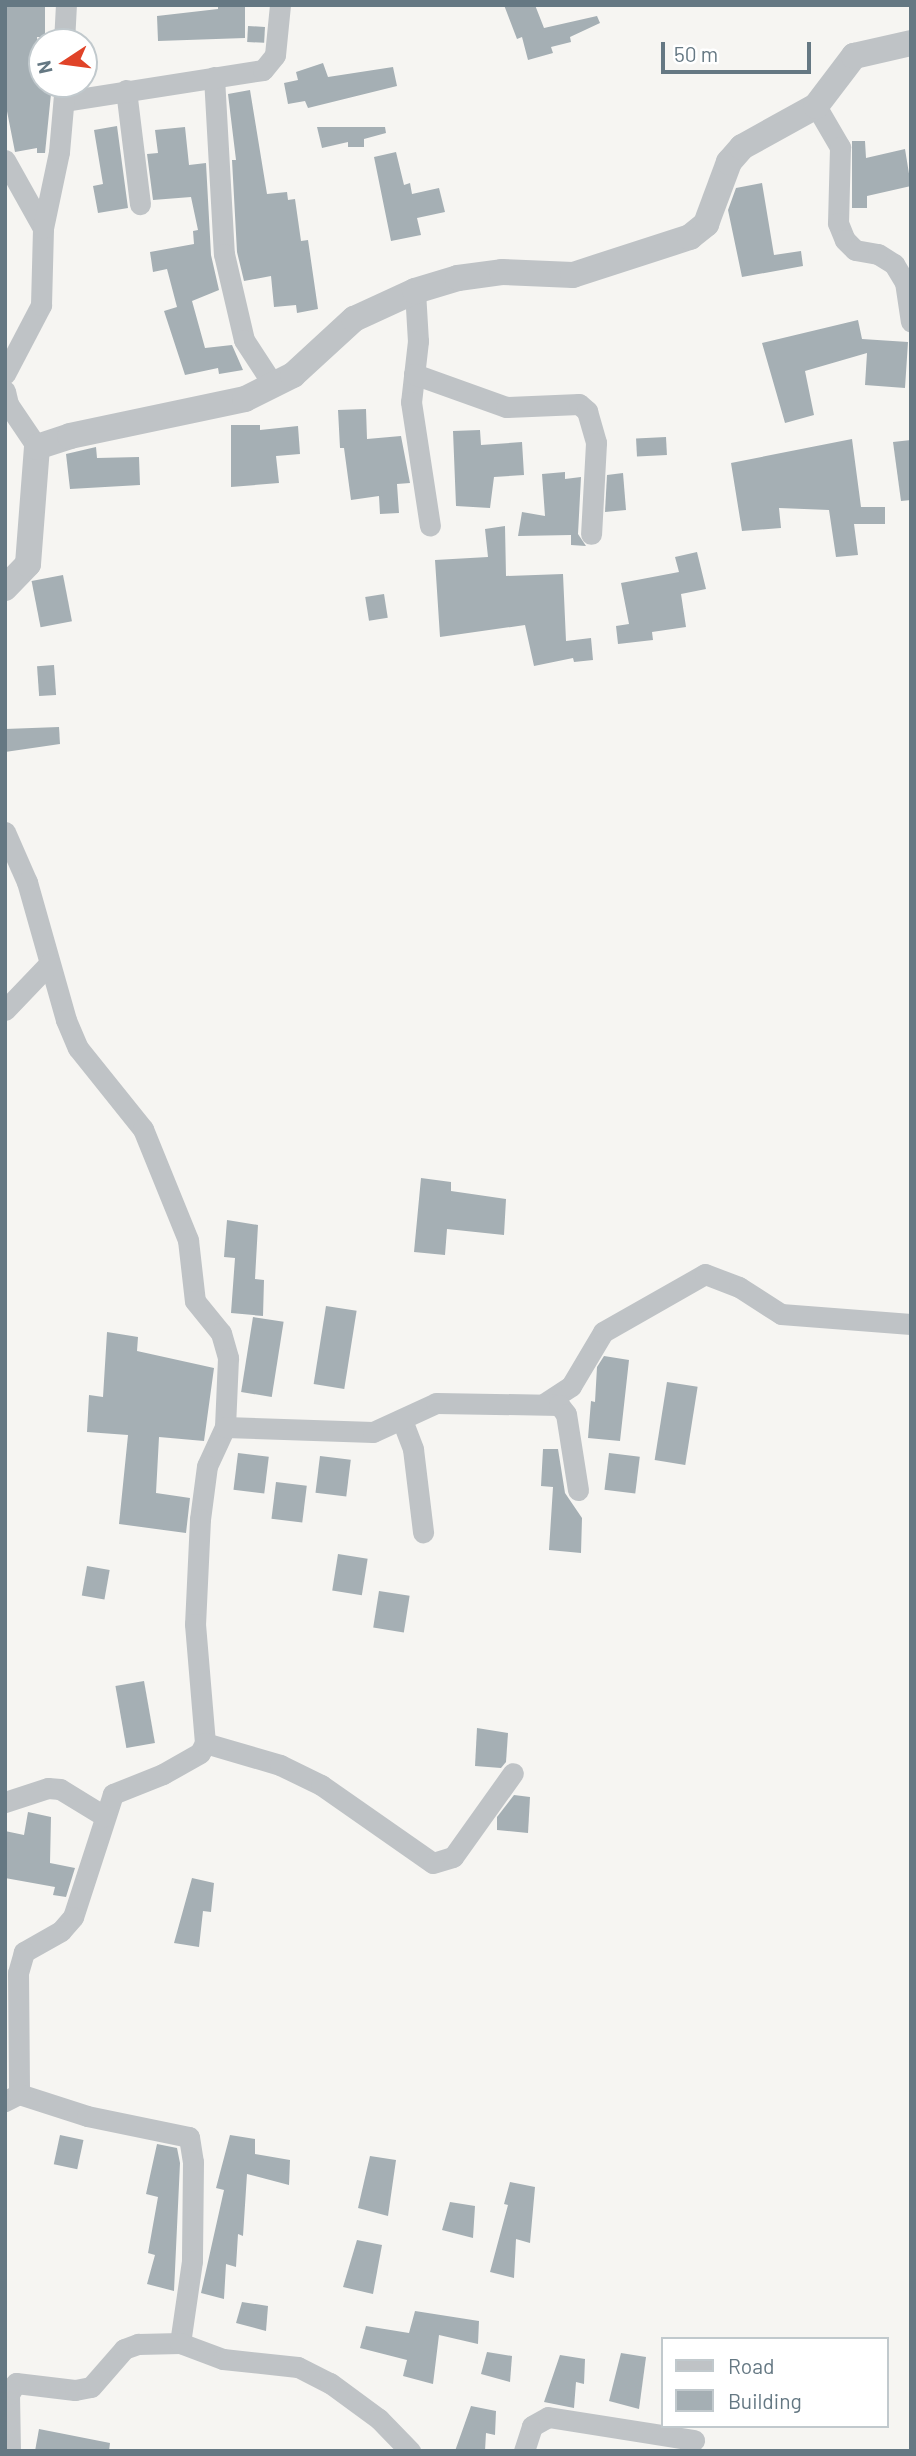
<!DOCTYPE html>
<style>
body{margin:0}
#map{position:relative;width:916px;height:2456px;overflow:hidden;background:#f6f5f2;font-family:Barlow,sans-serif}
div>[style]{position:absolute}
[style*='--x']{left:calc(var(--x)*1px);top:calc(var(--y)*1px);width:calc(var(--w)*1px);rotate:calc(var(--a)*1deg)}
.building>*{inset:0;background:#a5afb4;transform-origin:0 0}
.minor>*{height:21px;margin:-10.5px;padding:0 10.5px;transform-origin:10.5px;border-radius:10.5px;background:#bfc3c6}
.tertiary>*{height:26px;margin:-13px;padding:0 13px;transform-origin:13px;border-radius:13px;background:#bfc3c6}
span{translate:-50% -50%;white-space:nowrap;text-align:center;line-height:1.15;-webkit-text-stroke:7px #fff;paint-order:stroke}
.frame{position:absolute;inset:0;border:7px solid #657883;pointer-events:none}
.legend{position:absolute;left:661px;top:2337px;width:228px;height:91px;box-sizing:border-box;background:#fff;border:2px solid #c1c9cd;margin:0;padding:9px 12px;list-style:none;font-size:21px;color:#657883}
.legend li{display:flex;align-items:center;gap:14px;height:35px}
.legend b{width:35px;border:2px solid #c1c9cd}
.north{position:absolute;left:28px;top:28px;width:70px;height:70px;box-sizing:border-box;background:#fff;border:2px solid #c1c9cd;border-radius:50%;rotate:257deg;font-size:19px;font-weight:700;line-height:28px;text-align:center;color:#657883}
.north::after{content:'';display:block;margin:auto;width:24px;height:32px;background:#e04328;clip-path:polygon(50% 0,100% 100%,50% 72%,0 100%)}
.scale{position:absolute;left:661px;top:42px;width:150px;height:32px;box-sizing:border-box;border:4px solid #657883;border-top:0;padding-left:9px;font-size:21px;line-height:24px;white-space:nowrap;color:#657883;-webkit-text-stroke:5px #fff;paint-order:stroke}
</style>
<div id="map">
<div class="building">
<div style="clip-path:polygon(5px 5px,45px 5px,45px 37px,37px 37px,42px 84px,52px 84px,45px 153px,37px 153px,37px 148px,15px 152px,5px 101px)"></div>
<div style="clip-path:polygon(218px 5px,245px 5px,245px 38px,158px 41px,157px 16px,218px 9px)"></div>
<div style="clip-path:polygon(504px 5px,535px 5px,544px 28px,597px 16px,600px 23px,570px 37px,571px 42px,551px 47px,553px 53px,528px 60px,522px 37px,517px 39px)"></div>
<div style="left:248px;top:26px;width:17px;height:16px;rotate:3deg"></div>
<div style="clip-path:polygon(323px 63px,328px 77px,393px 67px,397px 86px,308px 108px,305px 101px,288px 104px,284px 83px,298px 80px,296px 72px)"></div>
<div style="clip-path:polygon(250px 90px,267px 194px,287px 192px,288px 200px,295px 199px,301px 241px,308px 240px,318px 309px,297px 313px,296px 305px,274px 307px,271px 276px,244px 281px,237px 252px,232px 160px,236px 160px,228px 94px)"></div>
<div style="clip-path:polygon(117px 126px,128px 208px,98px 213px,93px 186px,103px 184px,94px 130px)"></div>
<div style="clip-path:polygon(185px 127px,189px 165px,206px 163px,211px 255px,219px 290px,192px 301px,205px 348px,232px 345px,243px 370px,219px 374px,218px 368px,185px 375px,164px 311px,177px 307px,167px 269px,153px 272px,150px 252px,194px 244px,193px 231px,198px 230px,191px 197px,153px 200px,147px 154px,158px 153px,155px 130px)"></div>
<div style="clip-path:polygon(317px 127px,385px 127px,386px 133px,364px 139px,364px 147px,348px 147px,348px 142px,322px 148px)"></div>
<div style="clip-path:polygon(852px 141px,865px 141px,866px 158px,905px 149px,911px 186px,867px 196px,867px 208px,852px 208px)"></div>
<div style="clip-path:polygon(396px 152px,404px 185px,410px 183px,412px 194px,439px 188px,445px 212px,417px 218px,421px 235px,391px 241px,374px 157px)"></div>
<div style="clip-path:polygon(762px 183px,774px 255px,801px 251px,803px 266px,742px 277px,728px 210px,736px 188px)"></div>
<div style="clip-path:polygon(858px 320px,862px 339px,908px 342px,905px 388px,865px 385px,867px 353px,805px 371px,814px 415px,785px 423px,762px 343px)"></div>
<div style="clip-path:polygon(366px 409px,367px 439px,401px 436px,410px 483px,397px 484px,399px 513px,380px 514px,379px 496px,351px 500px,344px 448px,340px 448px,338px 410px)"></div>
<div style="clip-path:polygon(231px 425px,260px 425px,260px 430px,298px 426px,300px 454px,276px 456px,279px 483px,231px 487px)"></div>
<div style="clip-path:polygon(480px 430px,481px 445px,522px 442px,524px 475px,494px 477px,490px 508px,456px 506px,453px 431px)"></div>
<div style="left:666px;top:437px;width:18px;height:30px;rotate:87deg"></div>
<div style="clip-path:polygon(852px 439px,861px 507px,885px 507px,885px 524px,854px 524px,858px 555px,836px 557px,829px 510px,779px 508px,781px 528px,742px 531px,731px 463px)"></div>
<div style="clip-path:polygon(911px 440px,911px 500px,901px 501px,893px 442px)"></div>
<div style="clip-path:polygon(96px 447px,97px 458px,139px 457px,140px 485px,70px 489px,66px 454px)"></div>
<div style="clip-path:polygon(565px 472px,565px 479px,581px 477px,578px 534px,586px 546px,571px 545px,571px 535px,518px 536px,522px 512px,545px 516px,542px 474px)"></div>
<div style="clip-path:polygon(623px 473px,626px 510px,605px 512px,607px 475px)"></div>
<div style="clip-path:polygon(505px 526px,506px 576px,563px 574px,566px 641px,591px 638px,593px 660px,574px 662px,573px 658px,534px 666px,525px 625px,440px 637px,435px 560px,488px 557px,485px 529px)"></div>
<div style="clip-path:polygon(697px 552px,706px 589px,681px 594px,686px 627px,652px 632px,653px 640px,618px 644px,616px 626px,629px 624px,621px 583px,679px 572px,675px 557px)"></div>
<div style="left:63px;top:575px;width:47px;height:32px;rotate:79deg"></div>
<div style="left:384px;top:594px;width:24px;height:19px;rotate:81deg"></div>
<div style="left:54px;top:665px;width:30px;height:17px;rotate:86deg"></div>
<div style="clip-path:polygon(59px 727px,60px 744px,5px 752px,5px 729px)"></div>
<div style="clip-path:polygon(421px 1178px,451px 1182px,451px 1191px,506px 1199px,504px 1235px,447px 1229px,445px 1255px,414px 1252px)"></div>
<div style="clip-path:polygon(227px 1220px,258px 1225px,255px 1279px,264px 1280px,263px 1316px,231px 1313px,235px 1258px,224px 1257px)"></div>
<div style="left:326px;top:1306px;width:31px;height:79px;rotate:9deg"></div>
<div style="left:253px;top:1317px;width:31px;height:76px;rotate:9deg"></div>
<div style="clip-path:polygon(107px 1332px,138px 1337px,137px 1351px,214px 1368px,204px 1441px,159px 1437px,156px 1493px,190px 1498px,186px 1533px,119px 1524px,128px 1435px,87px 1432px,89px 1395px,103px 1397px)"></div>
<div style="clip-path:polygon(604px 1356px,629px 1360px,620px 1441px,588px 1438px,591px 1401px,595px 1402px,597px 1367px)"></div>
<div style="left:667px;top:1382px;width:31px;height:79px;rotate:9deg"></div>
<div style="clip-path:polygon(543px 1449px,558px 1449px,565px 1493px,582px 1518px,581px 1553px,549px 1550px,553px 1487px,541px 1486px)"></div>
<div style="left:238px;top:1453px;width:31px;height:37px;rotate:7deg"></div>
<div style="left:609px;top:1453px;width:31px;height:37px;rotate:7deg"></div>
<div style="left:320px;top:1456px;width:31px;height:37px;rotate:7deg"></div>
<div style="left:276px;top:1482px;width:31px;height:37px;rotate:7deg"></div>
<div style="left:338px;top:1554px;width:30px;height:37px;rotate:9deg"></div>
<div style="left:87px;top:1566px;width:23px;height:30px;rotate:10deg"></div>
<div style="left:379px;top:1591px;width:31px;height:37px;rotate:9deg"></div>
<div style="left:144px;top:1681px;width:63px;height:29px;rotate:80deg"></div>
<div style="clip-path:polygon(477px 1728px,508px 1733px,506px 1762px,501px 1768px,475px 1766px)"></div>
<div style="clip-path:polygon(514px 1795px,530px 1797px,528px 1833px,497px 1830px,497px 1817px)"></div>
<div style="clip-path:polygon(28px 1812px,51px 1817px,50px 1863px,75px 1868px,66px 1897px,53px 1895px,55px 1887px,5px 1878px,5px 1831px,24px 1835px)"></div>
<div style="clip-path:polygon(192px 1878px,214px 1883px,211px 1912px,203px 1911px,199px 1947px,174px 1943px)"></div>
<div style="left:60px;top:2135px;width:24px;height:30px;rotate:12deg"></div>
<div style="clip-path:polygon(230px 2135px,255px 2139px,255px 2154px,290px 2160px,289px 2185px,247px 2174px,243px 2236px,238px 2234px,236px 2267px,226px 2264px,224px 2299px,201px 2293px,224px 2190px,216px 2188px)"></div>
<div style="clip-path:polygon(157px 2144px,177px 2148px,180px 2163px,174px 2291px,147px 2284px,155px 2255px,148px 2253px,158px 2197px,146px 2194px)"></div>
<div style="clip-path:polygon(370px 2156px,396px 2160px,388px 2216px,358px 2208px)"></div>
<div style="clip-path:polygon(510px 2182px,535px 2187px,530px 2243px,516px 2239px,514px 2278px,490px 2272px,508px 2205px,504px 2204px)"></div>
<div style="clip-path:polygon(450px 2202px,475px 2206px,473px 2238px,442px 2230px)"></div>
<div style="clip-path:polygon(357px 2240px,382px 2245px,373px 2294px,343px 2287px)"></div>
<div style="clip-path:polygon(242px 2302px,268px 2306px,266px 2331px,236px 2323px)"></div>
<div style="clip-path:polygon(415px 2311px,479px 2321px,478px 2344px,439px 2335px,433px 2384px,403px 2376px,407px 2360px,360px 2348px,366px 2326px,409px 2333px)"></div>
<div style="clip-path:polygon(487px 2352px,512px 2356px,510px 2382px,481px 2374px)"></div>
<div style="clip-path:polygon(621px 2353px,646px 2357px,639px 2409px,609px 2401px)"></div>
<div style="clip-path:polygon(560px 2355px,585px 2359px,584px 2384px,576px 2382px,574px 2408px,544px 2402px)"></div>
<div style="clip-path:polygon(471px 2406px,496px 2411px,495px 2435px,486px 2433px,485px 2451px,455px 2451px)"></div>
<div style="clip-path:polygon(39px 2429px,110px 2443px,109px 2451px,35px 2451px)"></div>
</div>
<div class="minor">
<div style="--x:64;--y:42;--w:37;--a:-87"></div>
<div style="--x:214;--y:77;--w:177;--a:86.8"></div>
<div style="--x:224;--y:254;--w:88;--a:76.9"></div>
<div style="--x:244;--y:340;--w:55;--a:56.9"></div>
<div style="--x:126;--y:90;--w:115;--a:83"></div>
<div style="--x:65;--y:101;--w:200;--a:-8.9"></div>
<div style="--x:263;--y:70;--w:19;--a:-51"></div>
<div style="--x:275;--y:55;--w:50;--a:-84.3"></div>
<div style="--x:816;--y:106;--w:48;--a:59.7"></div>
<div style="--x:840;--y:147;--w:76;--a:91.5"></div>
<div style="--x:838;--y:223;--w:18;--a:68"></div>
<div style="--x:845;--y:240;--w:14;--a:45"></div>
<div style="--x:855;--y:250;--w:23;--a:10"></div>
<div style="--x:878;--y:254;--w:19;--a:32"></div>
<div style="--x:894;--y:264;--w:21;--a:59"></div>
<div style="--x:905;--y:282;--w:40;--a:81.5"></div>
<div style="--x:5;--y:160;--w:78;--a:60.8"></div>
<div style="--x:415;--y:291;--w:50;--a:86.6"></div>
<div style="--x:418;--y:341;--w:61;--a:96.5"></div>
<div style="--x:411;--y:402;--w:125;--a:81.3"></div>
<div style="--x:5;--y:374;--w:78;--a:-62.4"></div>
<div style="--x:41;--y:305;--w:77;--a:-88.5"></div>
<div style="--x:43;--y:228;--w:78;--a:-78.1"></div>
<div style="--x:59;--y:152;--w:68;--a:-85"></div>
<div style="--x:414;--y:374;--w:98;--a:19.7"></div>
<div style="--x:506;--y:407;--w:73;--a:-2.4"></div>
<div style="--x:579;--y:404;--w:11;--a:41"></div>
<div style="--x:587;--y:411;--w:33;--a:74"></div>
<div style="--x:596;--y:443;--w:91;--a:93.1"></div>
<div style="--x:5;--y:391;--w:13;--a:77"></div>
<div style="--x:8;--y:404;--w:52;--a:56"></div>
<div style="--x:5;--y:832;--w:55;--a:66.3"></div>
<div style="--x:27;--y:882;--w:143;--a:74.2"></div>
<div style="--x:66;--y:1020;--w:30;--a:67"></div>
<div style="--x:78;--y:1048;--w:104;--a:51.3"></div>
<div style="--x:143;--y:1129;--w:120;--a:67.9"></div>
<div style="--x:188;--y:1240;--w:61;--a:83.5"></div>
<div style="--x:195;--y:1301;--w:41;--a:50.9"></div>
<div style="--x:221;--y:1333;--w:26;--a:74"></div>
<div style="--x:228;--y:1358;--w:69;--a:92.5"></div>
<div style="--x:225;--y:1427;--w:43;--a:114.8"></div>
<div style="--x:207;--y:1466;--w:53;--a:97.5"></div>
<div style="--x:200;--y:1519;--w:105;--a:92.7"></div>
<div style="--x:195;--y:1624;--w:119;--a:85.2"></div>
<div style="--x:205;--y:1743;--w:11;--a:117"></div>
<div style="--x:200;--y:1753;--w:43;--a:150.4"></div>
<div style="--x:163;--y:1774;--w:54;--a:158.2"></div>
<div style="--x:113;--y:1794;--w:129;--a:108"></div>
<div style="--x:73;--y:1917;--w:18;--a:131"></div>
<div style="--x:61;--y:1931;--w:43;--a:150.4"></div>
<div style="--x:24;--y:1952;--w:22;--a:106"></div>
<div style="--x:18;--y:1973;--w:121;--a:89.5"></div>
<div style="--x:19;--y:2094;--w:16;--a:153"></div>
<div style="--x:5;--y:1010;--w:64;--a:-46.3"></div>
<div style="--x:545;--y:1403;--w:31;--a:-33"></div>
<div style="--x:571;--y:1386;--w:63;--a:-59.3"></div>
<div style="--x:603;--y:1332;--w:117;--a:-29.6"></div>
<div style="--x:705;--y:1274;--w:36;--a:21"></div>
<div style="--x:739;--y:1287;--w:50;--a:32.7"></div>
<div style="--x:781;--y:1314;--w:130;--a:4.4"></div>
<div style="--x:402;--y:1420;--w:31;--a:69"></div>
<div style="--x:413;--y:1449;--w:84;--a:83.1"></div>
<div style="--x:225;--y:1427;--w:148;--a:1.9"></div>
<div style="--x:373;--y:1432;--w:69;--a:-24.7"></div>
<div style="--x:436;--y:1403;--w:123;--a:0.9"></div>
<div style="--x:559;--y:1405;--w:11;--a:52"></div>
<div style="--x:566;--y:1414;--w:77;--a:81"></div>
<div style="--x:205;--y:1743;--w:78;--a:16.3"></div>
<div style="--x:280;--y:1765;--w:46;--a:26"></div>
<div style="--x:321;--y:1785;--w:136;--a:34.9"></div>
<div style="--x:433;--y:1863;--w:21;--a:-17"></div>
<div style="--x:453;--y:1857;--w:103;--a:-54.5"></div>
<div style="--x:5;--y:1802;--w:45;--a:-18"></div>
<div style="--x:48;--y:1788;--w:12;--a:5"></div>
<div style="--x:60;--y:1789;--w:52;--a:31.5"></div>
<div style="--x:19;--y:2094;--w:71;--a:17.9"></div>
<div style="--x:87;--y:2116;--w:104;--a:11.6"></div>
<div style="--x:189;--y:2137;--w:25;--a:81"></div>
<div style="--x:193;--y:2162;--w:99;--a:90.6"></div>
<div style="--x:192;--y:2261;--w:83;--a:98.3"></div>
<div style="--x:10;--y:2451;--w:57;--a:-91"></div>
<div style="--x:9;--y:2394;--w:13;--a:-58"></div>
<div style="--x:16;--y:2383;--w:59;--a:6.8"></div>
<div style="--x:75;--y:2390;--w:16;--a:-11"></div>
<div style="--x:91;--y:2387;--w:50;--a:-49"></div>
<div style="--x:124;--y:2349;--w:15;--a:-20"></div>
<div style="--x:138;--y:2344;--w:42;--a:-1.4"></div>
<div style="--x:180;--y:2343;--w:46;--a:20.4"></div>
<div style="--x:223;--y:2359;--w:75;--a:6.1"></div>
<div style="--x:298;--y:2367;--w:36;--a:27"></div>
<div style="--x:330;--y:2383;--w:61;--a:36.3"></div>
<div style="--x:379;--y:2419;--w:45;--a:45.9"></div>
<div style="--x:524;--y:2451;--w:26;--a:-72"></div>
<div style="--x:532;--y:2426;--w:18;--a:-29"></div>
<div style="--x:548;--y:2417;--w:148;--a:9"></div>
</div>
<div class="tertiary">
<div style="--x:5;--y:588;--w:33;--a:-46"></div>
<div style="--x:28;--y:564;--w:117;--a:-85.6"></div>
<div style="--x:37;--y:447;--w:35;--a:-18"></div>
<div style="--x:70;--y:436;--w:179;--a:-11.9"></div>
<div style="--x:245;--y:399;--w:54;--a:-26.6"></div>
<div style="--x:293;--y:375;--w:83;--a:-42.6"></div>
<div style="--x:354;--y:319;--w:67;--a:-24.7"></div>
<div style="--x:415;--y:291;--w:45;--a:-16.8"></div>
<div style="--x:458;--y:278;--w:44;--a:-7.8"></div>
<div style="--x:502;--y:272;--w:71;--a:2.4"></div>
<div style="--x:573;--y:275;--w:123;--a:-18"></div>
<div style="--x:690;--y:237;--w:21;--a:-39"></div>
<div style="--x:706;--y:224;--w:66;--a:-69.6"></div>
<div style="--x:729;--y:162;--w:20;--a:-49"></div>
<div style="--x:742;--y:147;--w:85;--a:-29"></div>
<div style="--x:816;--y:106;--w:63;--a:-52.8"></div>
<div style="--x:854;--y:56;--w:58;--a:-12.8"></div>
</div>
<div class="frame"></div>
<ul class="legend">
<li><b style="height:9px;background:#bfc3c6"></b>Road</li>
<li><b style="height:19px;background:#a5afb4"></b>Building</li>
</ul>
<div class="north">N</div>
<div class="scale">50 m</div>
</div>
